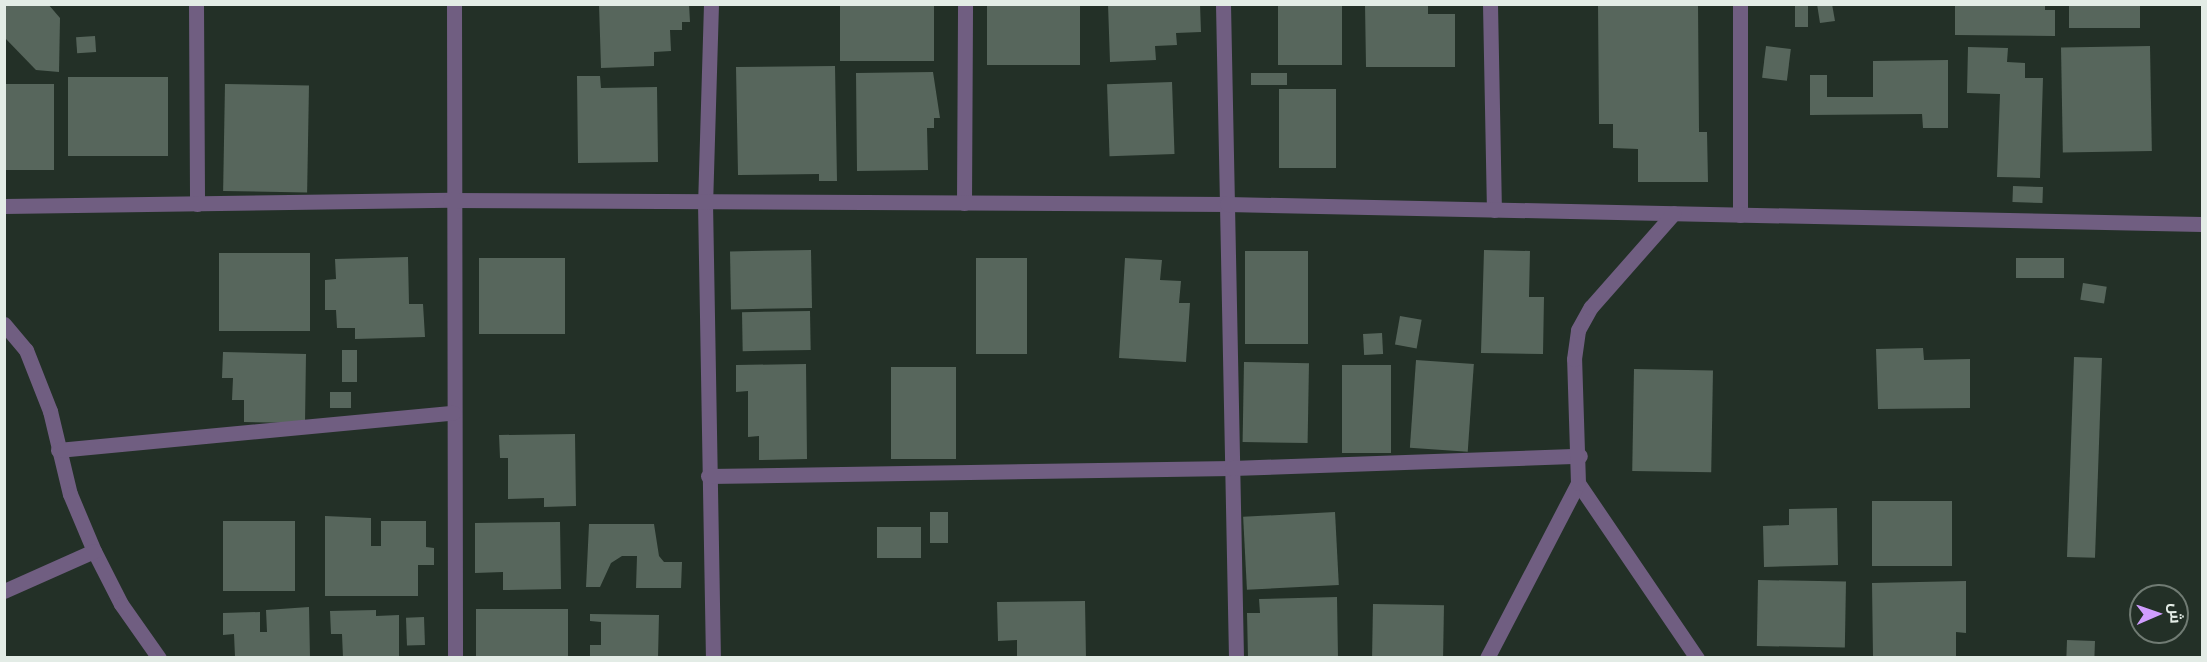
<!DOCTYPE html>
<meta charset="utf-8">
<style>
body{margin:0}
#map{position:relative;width:2207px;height:662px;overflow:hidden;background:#233027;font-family:Signika,Cairo,sans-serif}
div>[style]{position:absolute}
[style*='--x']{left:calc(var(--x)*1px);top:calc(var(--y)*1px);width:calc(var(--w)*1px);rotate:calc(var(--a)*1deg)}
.building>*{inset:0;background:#57665c;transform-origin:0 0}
.minor>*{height:15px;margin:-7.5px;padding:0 7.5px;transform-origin:7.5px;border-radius:7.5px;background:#705e81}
span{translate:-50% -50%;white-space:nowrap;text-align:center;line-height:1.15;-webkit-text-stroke:4.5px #233027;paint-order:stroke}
.frame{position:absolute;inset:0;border:6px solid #e3ece6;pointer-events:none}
.north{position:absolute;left:2129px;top:584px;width:60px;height:60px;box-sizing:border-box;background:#233027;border:2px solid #707b73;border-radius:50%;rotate:88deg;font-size:16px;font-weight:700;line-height:24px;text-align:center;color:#e3ece6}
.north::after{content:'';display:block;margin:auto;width:21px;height:27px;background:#d09dfe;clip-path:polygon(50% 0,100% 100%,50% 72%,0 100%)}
</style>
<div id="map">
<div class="building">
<div style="clip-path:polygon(4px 4px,48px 4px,60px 18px,59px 72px,36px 70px,4px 37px)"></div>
<div style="clip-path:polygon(599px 4px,689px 4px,690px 22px,682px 22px,682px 30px,670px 30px,671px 51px,654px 52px,654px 66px,601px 68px)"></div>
<div style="left:840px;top:4px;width:94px;height:57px"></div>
<div style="left:987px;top:4px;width:93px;height:61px"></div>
<div style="clip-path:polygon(1108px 4px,1200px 4px,1201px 32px,1176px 33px,1177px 45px,1155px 46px,1156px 60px,1110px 62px)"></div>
<div style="left:1278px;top:4px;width:64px;height:61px"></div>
<div style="clip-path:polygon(1365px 4px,1428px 4px,1428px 14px,1455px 14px,1455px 67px,1366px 67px)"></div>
<div style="clip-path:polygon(1598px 4px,1698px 4px,1699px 132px,1707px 132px,1708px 182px,1638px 182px,1638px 149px,1613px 148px,1613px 124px,1599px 124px)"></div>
<div style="left:1795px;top:4px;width:13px;height:23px"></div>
<div style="clip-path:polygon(1817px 4px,1832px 4px,1835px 21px,1820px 23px)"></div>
<div style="clip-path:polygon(1955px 4px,2045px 4px,2045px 10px,2055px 10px,2055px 36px,1955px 35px)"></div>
<div style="left:2069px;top:4px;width:71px;height:24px"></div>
<div style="left:95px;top:36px;width:16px;height:19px;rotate:86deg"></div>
<div style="left:1766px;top:46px;width:25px;height:32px;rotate:7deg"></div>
<div style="left:2150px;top:46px;width:105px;height:89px;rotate:89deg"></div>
<div style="clip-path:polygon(1968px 47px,2008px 48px,2007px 62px,2025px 63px,2025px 78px,2043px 78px,2040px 178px,1997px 177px,2000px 94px,1967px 93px)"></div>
<div style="clip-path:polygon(1948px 60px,1948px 128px,1923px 128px,1922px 114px,1810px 115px,1810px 75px,1827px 75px,1827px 97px,1873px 97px,1873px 61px)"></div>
<div style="clip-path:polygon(835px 66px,837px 181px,819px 181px,819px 174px,738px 175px,736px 67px)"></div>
<div style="clip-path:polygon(933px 72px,940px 118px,934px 118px,934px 128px,927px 128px,928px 170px,857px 171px,856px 73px)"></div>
<div style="left:1251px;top:73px;width:36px;height:12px"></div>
<div style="clip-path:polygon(577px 76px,600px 76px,601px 88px,657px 87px,658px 162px,578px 163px)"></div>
<div style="left:168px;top:77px;width:79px;height:100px;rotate:90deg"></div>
<div style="left:1172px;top:82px;width:72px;height:65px;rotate:88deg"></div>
<div style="left:4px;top:84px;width:50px;height:86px"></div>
<div style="left:225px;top:84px;width:84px;height:107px;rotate:1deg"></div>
<div style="left:1279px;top:89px;width:57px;height:79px"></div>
<div style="left:2013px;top:186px;width:30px;height:16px;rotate:2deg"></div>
<div style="left:811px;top:250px;width:58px;height:81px;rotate:89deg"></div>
<div style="clip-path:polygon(1484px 250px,1530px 251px,1529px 297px,1544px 297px,1543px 354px,1481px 353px)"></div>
<div style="left:1245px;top:251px;width:63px;height:93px"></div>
<div style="left:219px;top:253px;width:91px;height:78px"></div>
<div style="clip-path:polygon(408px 257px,409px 304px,423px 304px,425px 337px,355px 339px,355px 328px,337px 328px,336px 310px,325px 310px,325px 280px,336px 279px,335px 259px)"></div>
<div style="left:479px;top:258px;width:86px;height:76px"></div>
<div style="left:976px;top:258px;width:51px;height:96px"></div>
<div style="clip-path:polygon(1125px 258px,1162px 260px,1160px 280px,1181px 281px,1179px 303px,1190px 303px,1186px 362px,1119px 358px)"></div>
<div style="left:2016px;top:258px;width:48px;height:20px"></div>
<div style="left:2083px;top:283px;width:24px;height:17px;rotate:9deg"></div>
<div style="left:810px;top:311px;width:39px;height:68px;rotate:89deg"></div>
<div style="left:1400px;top:316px;width:22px;height:29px;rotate:10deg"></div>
<div style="left:1382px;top:333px;width:21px;height:19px;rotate:87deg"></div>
<div style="clip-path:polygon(1923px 348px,1924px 360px,1970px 359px,1970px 408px,1878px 409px,1876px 349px)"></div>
<div style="left:342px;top:350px;width:15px;height:32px"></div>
<div style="clip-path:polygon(223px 352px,306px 354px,305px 423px,244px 422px,244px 400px,232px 400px,233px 378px,222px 378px)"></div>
<div style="left:2074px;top:357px;width:28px;height:200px;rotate:2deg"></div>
<div style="left:1416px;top:360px;width:58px;height:88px;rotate:4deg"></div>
<div style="left:1244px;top:362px;width:65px;height:80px;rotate:1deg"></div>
<div style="clip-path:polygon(806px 364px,807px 459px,759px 460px,759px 436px,748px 437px,748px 391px,736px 392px,736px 365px)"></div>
<div style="left:1342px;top:365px;width:49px;height:88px"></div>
<div style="left:891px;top:367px;width:65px;height:92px"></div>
<div style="left:1634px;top:369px;width:79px;height:102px;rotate:1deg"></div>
<div style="left:330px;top:392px;width:21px;height:16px"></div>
<div style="clip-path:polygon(575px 434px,576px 506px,544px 507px,544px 498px,508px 499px,508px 458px,500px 458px,499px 435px)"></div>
<div style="left:1872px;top:501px;width:80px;height:65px"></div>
<div style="clip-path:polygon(1837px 508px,1838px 565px,1764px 567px,1763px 526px,1789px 525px,1789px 509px)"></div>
<div style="left:930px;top:512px;width:18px;height:31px"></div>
<div style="left:1335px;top:512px;width:73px;height:92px;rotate:87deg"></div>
<div style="clip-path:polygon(325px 516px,371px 518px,371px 546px,381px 546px,381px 521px,426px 521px,426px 547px,434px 548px,434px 565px,418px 565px,418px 596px,325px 596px)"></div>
<div style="left:295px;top:521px;width:70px;height:72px;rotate:90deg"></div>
<div style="clip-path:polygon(560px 522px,561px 589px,503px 590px,503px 572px,475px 573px,475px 523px)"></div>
<div style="clip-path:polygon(589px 524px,654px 524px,659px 556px,664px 562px,682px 562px,681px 588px,636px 588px,637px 556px,622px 556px,611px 563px,600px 587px,586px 587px)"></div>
<div style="left:921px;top:527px;width:31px;height:44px;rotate:90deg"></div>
<div style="left:1758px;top:580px;width:88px;height:66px;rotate:1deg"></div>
<div style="clip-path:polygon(1966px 581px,1966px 633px,1956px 632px,1956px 656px,1873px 658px,1872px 583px)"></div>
<div style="clip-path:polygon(1337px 597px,1338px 658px,1248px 658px,1247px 613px,1260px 613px,1259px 599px)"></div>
<div style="clip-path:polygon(1085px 601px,1086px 658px,1017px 658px,1017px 640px,998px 641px,997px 602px)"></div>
<div style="left:1373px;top:604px;width:71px;height:54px;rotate:1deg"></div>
<div style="clip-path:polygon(309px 607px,310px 658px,235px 657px,234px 634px,223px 635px,223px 613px,260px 612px,260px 632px,267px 632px,266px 610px)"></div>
<div style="left:568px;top:609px;width:49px;height:92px;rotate:90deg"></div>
<div style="clip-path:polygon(376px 610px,376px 616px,399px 615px,399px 658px,343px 658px,342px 634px,331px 634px,330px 611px)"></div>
<div style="clip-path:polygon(590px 614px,659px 615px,658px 658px,590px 658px,590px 645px,601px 645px,601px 622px,590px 621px)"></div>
<div style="left:424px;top:617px;width:28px;height:18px;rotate:88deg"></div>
<div style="clip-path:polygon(2141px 632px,2164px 632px,2164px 634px,2140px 635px)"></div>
<div style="left:2067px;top:640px;width:28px;height:18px;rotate:2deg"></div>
</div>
<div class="minor">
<div style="--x:196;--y:4;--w:200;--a:89.7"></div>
<div style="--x:454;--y:4;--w:654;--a:89.91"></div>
<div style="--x:711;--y:4;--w:198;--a:91.7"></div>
<div style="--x:705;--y:202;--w:456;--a:89"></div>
<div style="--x:1223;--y:4;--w:654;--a:88.86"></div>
<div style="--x:1490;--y:4;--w:206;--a:88.9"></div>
<div style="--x:1740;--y:4;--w:211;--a:90"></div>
<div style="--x:964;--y:203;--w:199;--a:-89.7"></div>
<div style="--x:4;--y:206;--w:446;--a:-0.8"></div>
<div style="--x:450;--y:200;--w:777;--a:0.29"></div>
<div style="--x:1227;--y:204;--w:975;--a:1.18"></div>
<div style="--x:4;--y:324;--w:34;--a:50"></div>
<div style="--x:26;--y:350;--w:66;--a:68.5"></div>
<div style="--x:50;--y:411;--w:85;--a:76.5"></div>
<div style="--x:70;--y:494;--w:62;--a:67.2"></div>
<div style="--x:94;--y:551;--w:59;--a:63"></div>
<div style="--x:121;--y:604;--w:66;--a:54.9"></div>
<div style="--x:58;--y:450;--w:397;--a:-5.4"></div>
<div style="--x:708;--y:476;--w:524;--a:-0.87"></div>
<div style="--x:1232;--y:468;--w:348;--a:-2"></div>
<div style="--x:1578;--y:483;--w:212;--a:55.8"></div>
<div style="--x:4;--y:591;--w:98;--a:-24"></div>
<div style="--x:1487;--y:658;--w:197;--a:-62.5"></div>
<div style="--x:1578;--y:483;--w:124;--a:-91.8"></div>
<div style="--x:1574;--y:359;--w:29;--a:-82"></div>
<div style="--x:1578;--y:330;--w:26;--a:-61"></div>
<div style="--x:1591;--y:307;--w:125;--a:-48.6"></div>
</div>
<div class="frame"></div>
<div class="north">ش</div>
</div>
